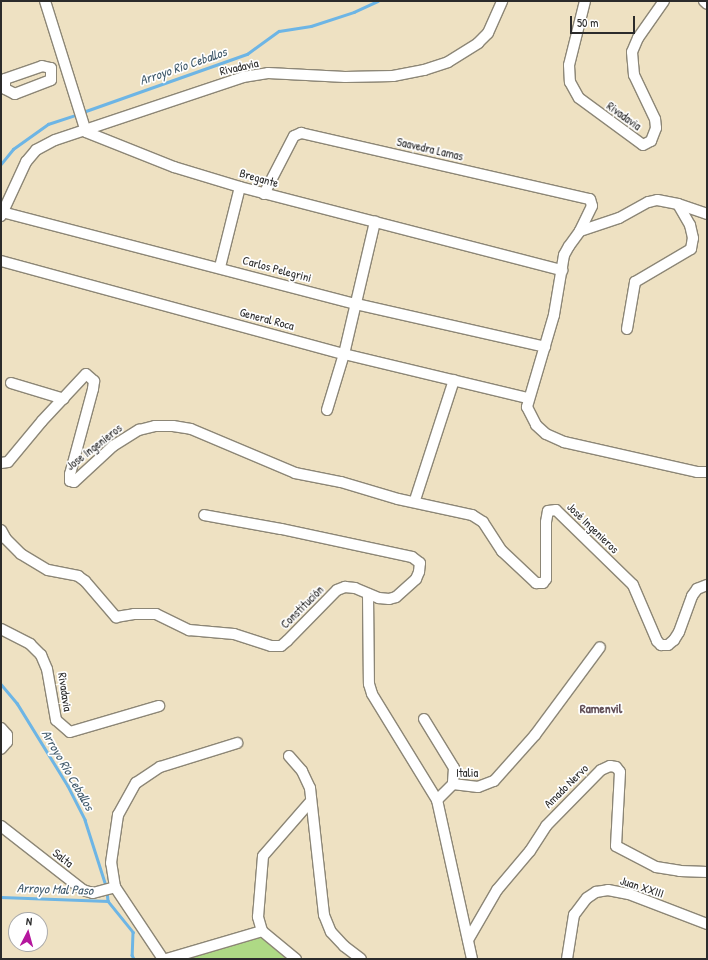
<!DOCTYPE html>
<meta charset="utf-8">
<style>
body{margin:0}
#map{position:relative;width:708px;height:960px;overflow:hidden;background:#eee1c2;font-family:"Patrick Hand",sans-serif}
div>[style]{position:absolute}
[style*='--x']{left:calc(var(--x)*1px);top:calc(var(--y)*1px);width:calc(var(--w)*1px);rotate:calc(var(--a)*1deg)}
.green>*{inset:0;background:#aed985}
.stream>*{height:2.5px;margin:-1.25px;padding:0 1.25px;transform-origin:1.25px;border-radius:1.25px;background:#6db5e5}
.roads{filter:drop-shadow(1px 0 #8c8676) drop-shadow(-1px 0 #8c8676) drop-shadow(0 1px #8c8676) drop-shadow(0 -1px #8c8676)}
.street>*{height:10px;margin:-5px;padding:0 5px;transform-origin:5px;border-radius:5px;background:#fff}
span{translate:-50% -50%;white-space:nowrap;text-align:center;line-height:1.15;-webkit-text-stroke:3.5px #fff;paint-order:stroke}
.street-label{font-size:12px;color:#2b2b2b}
.water-label{font-size:13px;color:#425b6c;font-style:italic}
.neighbourhood-label{font-size:13px;color:#625058;font-weight:700}
.frame{position:absolute;inset:0;border:2px solid #2b2b2b;pointer-events:none}
.north{position:absolute;left:8px;top:912px;width:40px;height:40px;box-sizing:border-box;background:#fff;border:1px solid #aaa;border-radius:50%;rotate:6deg;font-size:11px;font-weight:700;line-height:16px;text-align:center;color:#2b2b2b}
.north::after{content:'';display:block;margin:auto;width:14px;height:18px;background:#b5179e;clip-path:polygon(50% 0,100% 100%,50% 72%,0 100%)}
.scale{position:absolute;left:570px;top:16px;width:65px;height:18px;box-sizing:border-box;border:2px solid #2b2b2b;border-top:0;padding-left:5px;font-size:12px;line-height:14px;white-space:nowrap;color:#2b2b2b;-webkit-text-stroke:3px #fff;paint-order:stroke}
</style>
<div id="map">
<div class="green">
<div style="clip-path:polygon(255px 937px,262px 937px,286px 959px,189px 959px)"></div>
</div>
<div class="stream">
<div style="--x:83;--y:112;--w:174;--a:-19.5"></div>
<div style="--x:247;--y:54;--w:39;--a:-36"></div>
<div style="--x:279;--y:31;--w:32;--a:-9"></div>
<div style="--x:311;--y:26;--w:45;--a:-18"></div>
<div style="--x:354;--y:12;--w:26;--a:-25"></div>
<div style="--x:1;--y:164;--w:19;--a:-51"></div>
<div style="--x:13;--y:149;--w:43;--a:-35.5"></div>
<div style="--x:48;--y:124;--w:32;--a:-18"></div>
<div style="--x:1;--y:684;--w:25;--a:50"></div>
<div style="--x:17;--y:703;--w:97;--a:58.4"></div>
<div style="--x:68;--y:786;--w:38;--a:63"></div>
<div style="--x:85;--y:820;--w:69;--a:72.3"></div>
<div style="--x:107;--y:891;--w:10;--a:84"></div>
<div style="--x:108;--y:901;--w:40;--a:51"></div>
<div style="--x:133;--y:932;--w:23;--a:92"></div>
<div style="--x:132;--y:955;--w:4;--a:63"></div>
<div style="--x:1;--y:897;--w:107;--a:2.1"></div>
</div>
<div class="roads">
<div class="street">
<div style="--x:45;--y:1;--w:137;--a:72.6"></div>
<div style="--x:86;--y:132;--w:95;--a:21.7"></div>
<div style="--x:174;--y:167;--w:69;--a:16.9"></div>
<div style="--x:240;--y:187;--w:333;--a:14.5"></div>
<div style="--x:585;--y:1;--w:66;--a:104"></div>
<div style="--x:569;--y:65;--w:17;--a:87"></div>
<div style="--x:570;--y:82;--w:18;--a:61"></div>
<div style="--x:579;--y:98;--w:79;--a:36.3"></div>
<div style="--x:643;--y:145;--w:9;--a:-27"></div>
<div style="--x:651;--y:141;--w:14;--a:-69"></div>
<div style="--x:656;--y:128;--w:9;--a:-96"></div>
<div style="--x:655;--y:119;--w:49;--a:-115.5"></div>
<div style="--x:634;--y:75;--w:23;--a:-95"></div>
<div style="--x:632;--y:52;--w:15;--a:-67"></div>
<div style="--x:638;--y:38;--w:45;--a:-54.9"></div>
<div style="--x:704;--y:1;--w:4;--a:45"></div>
<div style="--x:42;--y:66;--w:9;--a:13"></div>
<div style="--x:51;--y:68;--w:12;--a:90"></div>
<div style="--x:51;--y:80;--w:39;--a:159"></div>
<div style="--x:15;--y:94;--w:11;--a:-153"></div>
<div style="--x:5;--y:89;--w:10;--a:-90"></div>
<div style="--x:5;--y:79;--w:39;--a:-19"></div>
<div style="--x:264;--y:194;--w:65;--a:-62.7"></div>
<div style="--x:294;--y:136;--w:8;--a:-23"></div>
<div style="--x:301;--y:133;--w:296;--a:12.9"></div>
<div style="--x:590;--y:199;--w:7;--a:74"></div>
<div style="--x:592;--y:206;--w:28;--a:116"></div>
<div style="--x:678;--y:204;--w:31;--a:19"></div>
<div style="--x:2;--y:212;--w:366;--a:14.6"></div>
<div style="--x:356;--y:304;--w:194;--a:12.8"></div>
<div style="--x:1;--y:216;--w:60;--a:-65.2"></div>
<div style="--x:26;--y:162;--w:16;--a:-50"></div>
<div style="--x:36;--y:150;--w:21;--a:-28"></div>
<div style="--x:55;--y:140;--w:198;--a:-18.5"></div>
<div style="--x:243;--y:77;--w:25;--a:-9"></div>
<div style="--x:268;--y:73;--w:77;--a:3"></div>
<div style="--x:345;--y:77;--w:48;--a:-1.2"></div>
<div style="--x:393;--y:76;--w:32;--a:-11"></div>
<div style="--x:424;--y:70;--w:25;--a:-18"></div>
<div style="--x:448;--y:62;--w:36;--a:-32"></div>
<div style="--x:478;--y:43;--w:14;--a:-45"></div>
<div style="--x:488;--y:33;--w:35;--a:-66"></div>
<div style="--x:1;--y:261;--w:355;--a:15.2"></div>
<div style="--x:344;--y:354;--w:188;--a:13.5"></div>
<div style="--x:220;--y:267;--w:82;--a:-76"></div>
<div style="--x:627;--y:329;--w:48;--a:-80.3"></div>
<div style="--x:635;--y:282;--w:65;--a:-30.5"></div>
<div style="--x:691;--y:249;--w:11;--a:-80"></div>
<div style="--x:693;--y:238;--w:13;--a:-103"></div>
<div style="--x:690;--y:225;--w:24;--a:-120"></div>
<div style="--x:678;--y:204;--w:21;--a:-169"></div>
<div style="--x:657;--y:200;--w:9;--a:167"></div>
<div style="--x:648;--y:202;--w:33;--a:151"></div>
<div style="--x:619;--y:218;--w:41;--a:161.6"></div>
<div style="--x:580;--y:231;--w:19;--a:126"></div>
<div style="--x:569;--y:246;--w:10;--a:119"></div>
<div style="--x:564;--y:255;--w:61;--a:99.5"></div>
<div style="--x:554;--y:315;--w:96;--a:106.4"></div>
<div style="--x:527;--y:407;--w:20;--a:63"></div>
<div style="--x:536;--y:425;--w:13;--a:42"></div>
<div style="--x:546;--y:434;--w:20;--a:24"></div>
<div style="--x:564;--y:442;--w:136;--a:12.7"></div>
<div style="--x:697;--y:472;--w:10;--a:0"></div>
<div style="--x:11;--y:383;--w:55;--a:16.8"></div>
<div style="--x:327;--y:410;--w:59;--a:-73.1"></div>
<div style="--x:344;--y:354;--w:136;--a:-76.8"></div>
<div style="--x:1;--y:463;--w:7;--a:-8"></div>
<div style="--x:8;--y:462;--w:53;--a:-50.3"></div>
<div style="--x:42;--y:421;--w:64;--a:-46.9"></div>
<div style="--x:86;--y:374;--w:11;--a:41"></div>
<div style="--x:94;--y:381;--w:8;--a:97"></div>
<div style="--x:93;--y:389;--w:88;--a:105.1"></div>
<div style="--x:70;--y:474;--w:7;--a:90"></div>
<div style="--x:70;--y:481;--w:4;--a:14"></div>
<div style="--x:74;--y:482;--w:53;--a:-42.7"></div>
<div style="--x:113;--y:446;--w:31;--a:-32"></div>
<div style="--x:139;--y:430;--w:16;--a:-14"></div>
<div style="--x:155;--y:426;--w:18;--a:0"></div>
<div style="--x:173;--y:426;--w:18;--a:9"></div>
<div style="--x:191;--y:429;--w:113;--a:22.9"></div>
<div style="--x:295;--y:473;--w:47;--a:11.1"></div>
<div style="--x:341;--y:482;--w:59;--a:16.6"></div>
<div style="--x:398;--y:499;--w:76;--a:12.2"></div>
<div style="--x:472;--y:515;--w:13;--a:32"></div>
<div style="--x:483;--y:522;--w:35;--a:57"></div>
<div style="--x:502;--y:551;--w:47;--a:43.3"></div>
<div style="--x:536;--y:583;--w:7;--a:0"></div>
<div style="--x:543;--y:583;--w:5;--a:-53"></div>
<div style="--x:546;--y:579;--w:57;--a:-90"></div>
<div style="--x:546;--y:522;--w:11;--a:-80"></div>
<div style="--x:548;--y:511;--w:8;--a:-7"></div>
<div style="--x:556;--y:510;--w:107;--a:44.2"></div>
<div style="--x:633;--y:585;--w:61;--a:66.8"></div>
<div style="--x:657;--y:641;--w:6;--a:45"></div>
<div style="--x:661;--y:645;--w:7;--a:0"></div>
<div style="--x:668;--y:645;--w:8;--a:-40"></div>
<div style="--x:674;--y:640;--w:9;--a:-58"></div>
<div style="--x:679;--y:632;--w:38;--a:-70"></div>
<div style="--x:692;--y:596;--w:9;--a:-54"></div>
<div style="--x:697;--y:589;--w:11;--a:-22"></div>
<div style="--x:415;--y:500;--w:126;--a:-72"></div>
<div style="--x:1;--y:530;--w:10;--a:61"></div>
<div style="--x:6;--y:539;--w:21;--a:45"></div>
<div style="--x:21;--y:554;--w:31;--a:31"></div>
<div style="--x:48;--y:570;--w:31;--a:11"></div>
<div style="--x:78;--y:576;--w:9;--a:36"></div>
<div style="--x:85;--y:581;--w:48;--a:49.3"></div>
<div style="--x:116;--y:617;--w:18;--a:-9"></div>
<div style="--x:134;--y:614;--w:22;--a:0"></div>
<div style="--x:156;--y:614;--w:37;--a:26"></div>
<div style="--x:189;--y:630;--w:45;--a:5.1"></div>
<div style="--x:234;--y:634;--w:39;--a:18"></div>
<div style="--x:271;--y:646;--w:10;--a:0"></div>
<div style="--x:281;--y:646;--w:8;--a:-40"></div>
<div style="--x:287;--y:641;--w:71;--a:-45.6"></div>
<div style="--x:337;--y:590;--w:9;--a:-21"></div>
<div style="--x:345;--y:587;--w:10;--a:6"></div>
<div style="--x:355;--y:588;--w:26;--a:23"></div>
<div style="--x:379;--y:598;--w:10;--a:6"></div>
<div style="--x:389;--y:599;--w:7;--a:-16"></div>
<div style="--x:396;--y:597;--w:27;--a:-42"></div>
<div style="--x:416;--y:579;--w:8;--a:-67"></div>
<div style="--x:419;--y:572;--w:9;--a:-84"></div>
<div style="--x:420;--y:563;--w:10;--a:-143"></div>
<div style="--x:412;--y:557;--w:134;--a:-167.9"></div>
<div style="--x:281;--y:529;--w:78;--a:-169.7"></div>
<div style="--x:368;--y:594;--w:90;--a:89.4"></div>
<div style="--x:369;--y:684;--w:10;--a:73"></div>
<div style="--x:372;--y:694;--w:124;--a:58.5"></div>
<div style="--x:1;--y:629;--w:33;--a:27"></div>
<div style="--x:30;--y:644;--w:16;--a:45"></div>
<div style="--x:41;--y:655;--w:15;--a:67"></div>
<div style="--x:47;--y:669;--w:52;--a:80"></div>
<div style="--x:56;--y:720;--w:18;--a:41"></div>
<div style="--x:70;--y:732;--w:93;--a:-16.3"></div>
<div style="--x:424;--y:719;--w:57;--a:58.5"></div>
<div style="--x:454;--y:768;--w:16;--a:94"></div>
<div style="--x:1;--y:728;--w:9;--a:49"></div>
<div style="--x:7;--y:735;--w:7;--a:90"></div>
<div style="--x:7;--y:742;--w:9;--a:131"></div>
<div style="--x:289;--y:756;--w:20;--a:49"></div>
<div style="--x:302;--y:771;--w:19;--a:65"></div>
<div style="--x:310;--y:788;--w:128;--a:83.7"></div>
<div style="--x:324;--y:915;--w:18;--a:68"></div>
<div style="--x:331;--y:932;--w:19;--a:47"></div>
<div style="--x:344;--y:946;--w:21;--a:37"></div>
<div style="--x:1;--y:826;--w:104;--a:38"></div>
<div style="--x:83;--y:890;--w:10;--a:17"></div>
<div style="--x:93;--y:893;--w:23;--a:-15"></div>
<div style="--x:262;--y:931;--w:15;--a:-106"></div>
<div style="--x:258;--y:917;--w:61;--a:-85.3"></div>
<div style="--x:263;--y:856;--w:73;--a:-48.9"></div>
<div style="--x:262;--y:931;--w:44;--a:39.5"></div>
<div style="--x:468;--y:940;--w:58;--a:-59.9"></div>
<div style="--x:497;--y:890;--w:51;--a:-49.8"></div>
<div style="--x:530;--y:851;--w:30;--a:-57"></div>
<div style="--x:546;--y:826;--w:78;--a:-45.5"></div>
<div style="--x:601;--y:770;--w:10;--a:-24"></div>
<div style="--x:610;--y:766;--w:6;--a:9"></div>
<div style="--x:616;--y:767;--w:6;--a:51"></div>
<div style="--x:620;--y:772;--w:74;--a:93.1"></div>
<div style="--x:616;--y:846;--w:45;--a:27.7"></div>
<div style="--x:656;--y:867;--w:24;--a:9"></div>
<div style="--x:680;--y:871;--w:27;--a:2"></div>
<div style="--x:163;--y:959;--w:87;--a:-123.7"></div>
<div style="--x:115;--y:887;--w:24;--a:-99"></div>
<div style="--x:111;--y:863;--w:49;--a:-81.7"></div>
<div style="--x:118;--y:815;--w:37;--a:-61"></div>
<div style="--x:136;--y:783;--w:29;--a:-34"></div>
<div style="--x:160;--y:767;--w:81;--a:-17.3"></div>
<div style="--x:167;--y:959;--w:99;--a:-16.4"></div>
<div style="--x:472;--y:959;--w:163;--a:-102.4"></div>
<div style="--x:437;--y:800;--w:23;--a:-45"></div>
<div style="--x:453;--y:784;--w:25;--a:7"></div>
<div style="--x:478;--y:787;--w:17;--a:-21"></div>
<div style="--x:494;--y:781;--w:62;--a:-48.3"></div>
<div style="--x:535;--y:735;--w:109;--a:-53.5"></div>
<div style="--x:567;--y:959;--w:45;--a:-81"></div>
<div style="--x:574;--y:915;--w:21;--a:-53"></div>
<div style="--x:587;--y:898;--w:11;--a:-34"></div>
<div style="--x:596;--y:892;--w:12;--a:-9"></div>
<div style="--x:608;--y:890;--w:21;--a:11"></div>
<div style="--x:629;--y:894;--w:84;--a:21"></div>
</div>
</div>
<div class="street-label">
<span style="left:239px;top:67px;rotate:-13deg">Rivadavia</span>
<span style="left:624px;top:116px;rotate:36deg">Rivadavia</span>
<span style="left:430px;top:149px;rotate:13deg">Saavedra Lamas</span>
<span style="left:259px;top:178px;rotate:16deg">Bregante</span>
<span style="left:277px;top:269px;rotate:15deg">Carlos Pelegrini</span>
<span style="left:267px;top:319px;rotate:15deg">General Roca</span>
<span style="left:94px;top:447px;rotate:-38deg">Jose Ingenieros</span>
<span style="left:593px;top:528px;rotate:44deg">José Ingenieros</span>
<span style="left:302px;top:607px;rotate:-45deg">Constitución</span>
<span style="left:65px;top:692px;rotate:81deg">Rivadavia</span>
<span style="left:467px;top:773px">Italia</span>
<span style="left:566px;top:786px;rotate:-45deg">Amado Nervo</span>
<span style="left:63px;top:858px;rotate:38deg">Salta</span>
<span style="left:642px;top:887px;rotate:18deg">Juan XXIII</span>
</div>
<div class="water-label">
<span style="left:183px;top:66px;rotate:-19deg">Arroyo Río Ceballos</span>
<span style="left:68px;top:770px;rotate:60deg">Arroyo Río Ceballos</span>
<span style="left:55px;top:889px;rotate:2deg">Arroyo Mal Paso</span>
</div>
<div class="neighbourhood-label">
<span style="left:601px;top:708px">Ramenvil</span>
</div>
<div class="frame"></div>
<div class="north">N</div>
<div class="scale">50 m</div>
</div>
